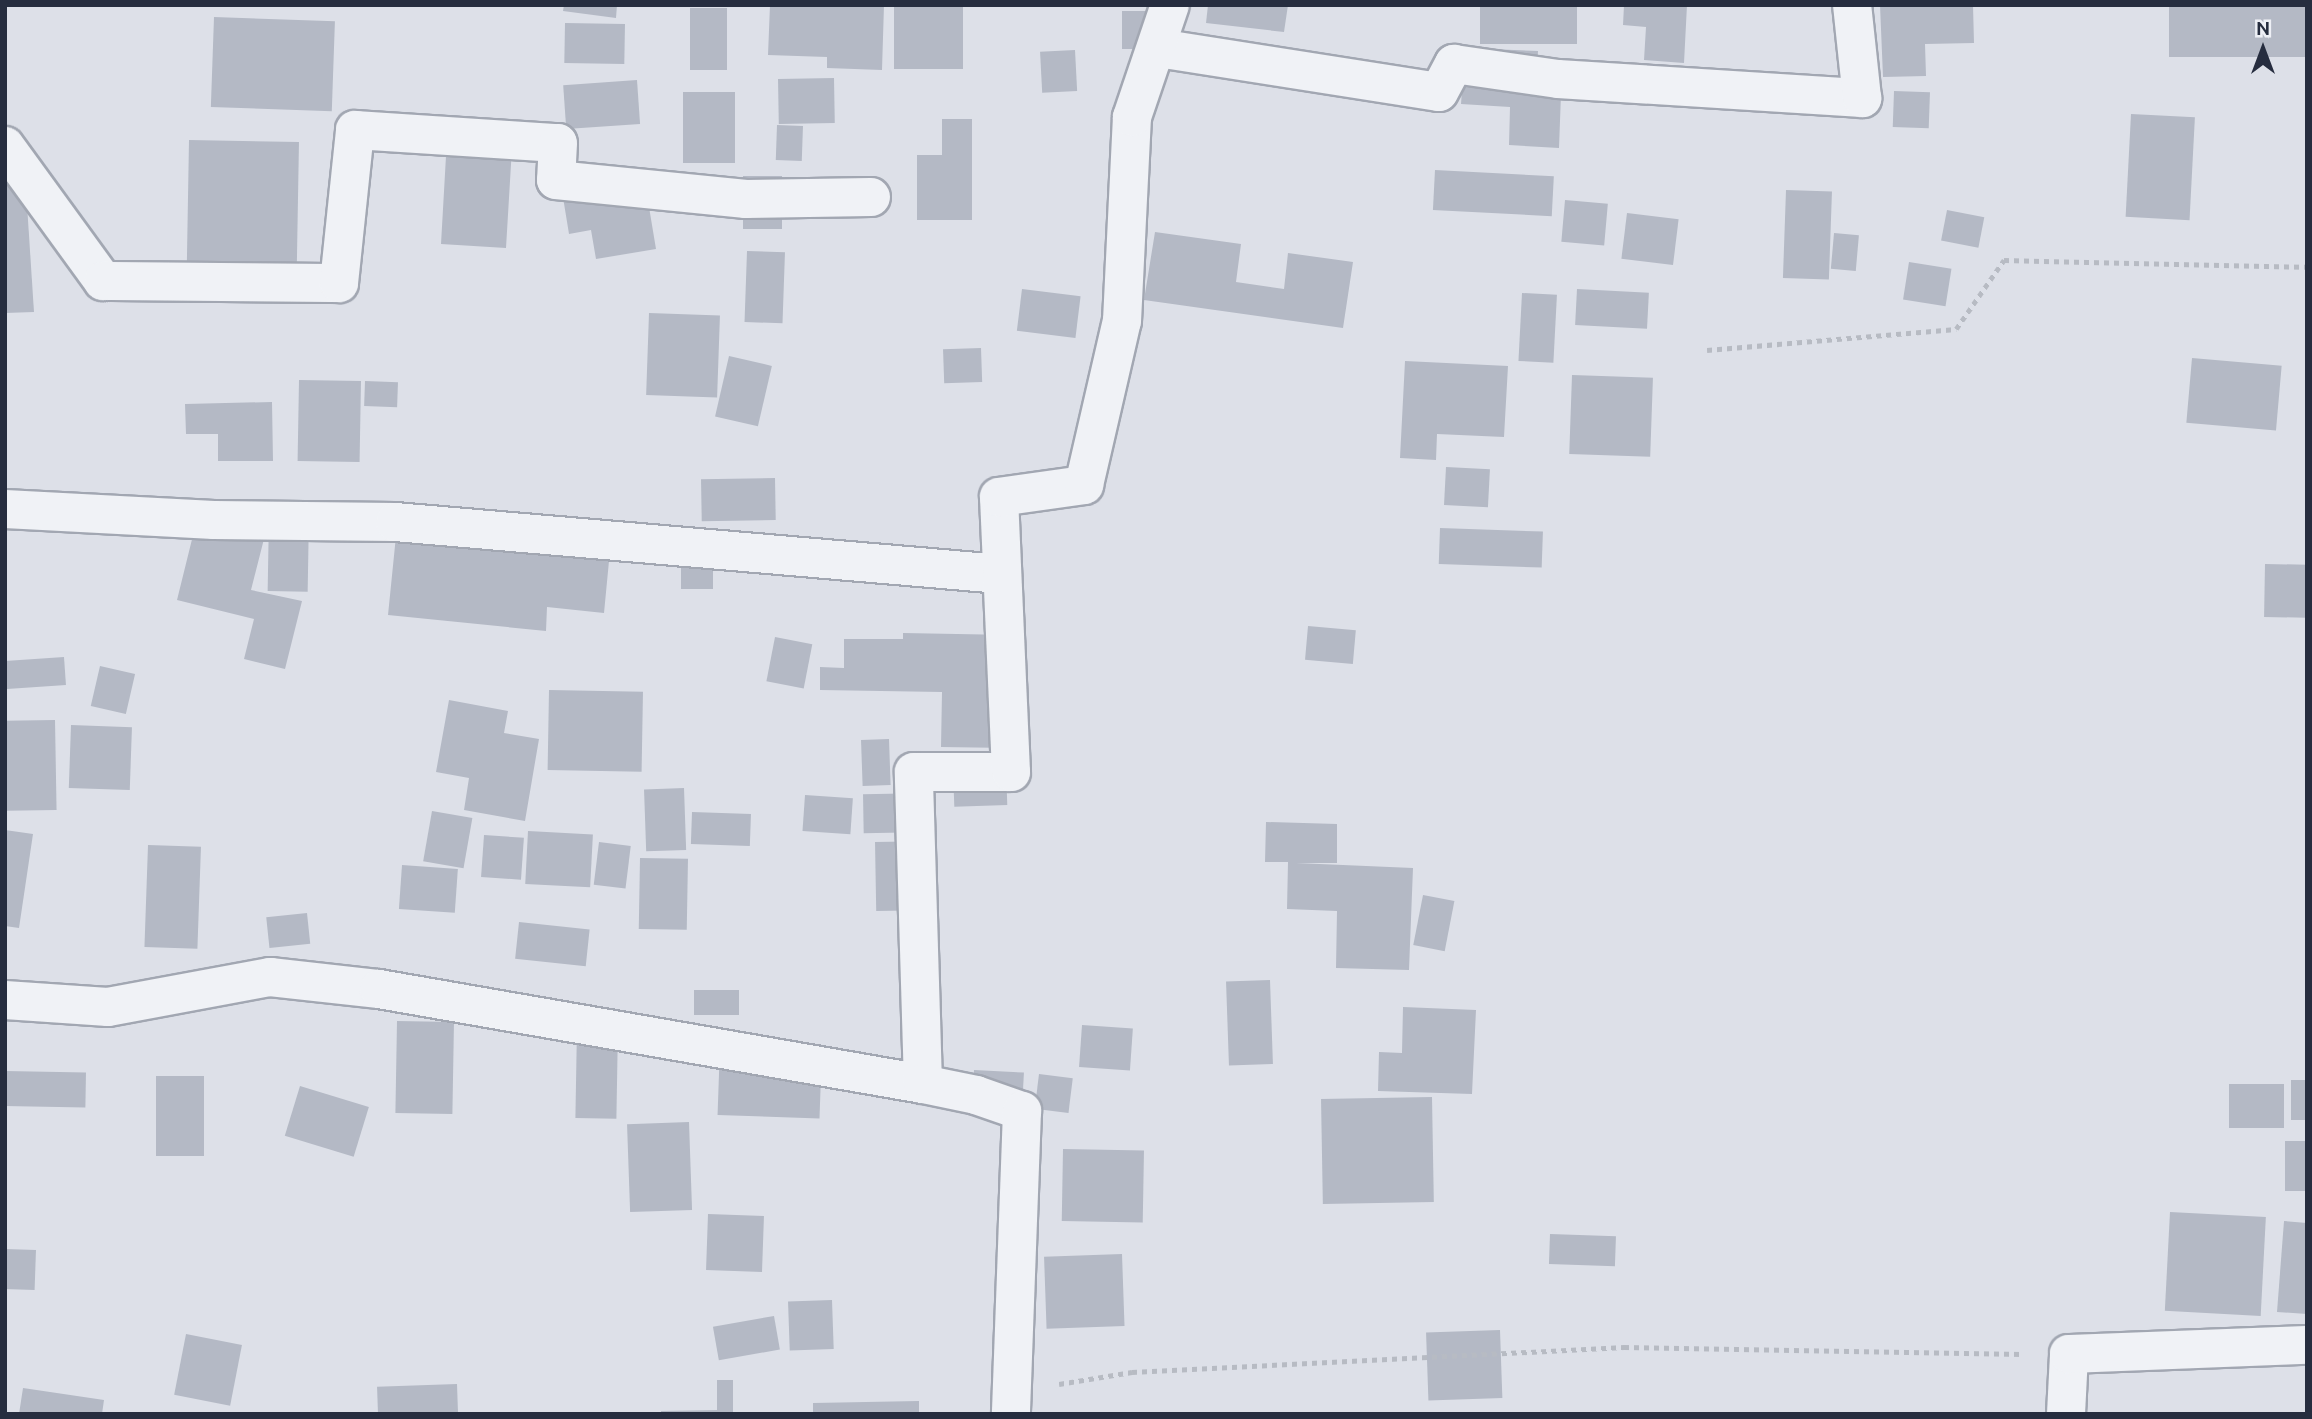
<!DOCTYPE html>
<style>
body{margin:0}
#map{position:relative;width:2312px;height:1419px;overflow:hidden;background:#dde0e8;font-family:Ubuntu,sans-serif}
div>[style]{position:absolute}
[style*='--x']{left:calc(var(--x)*1px);top:calc(var(--y)*1px);width:calc(var(--w)*1px);rotate:calc(var(--a)*1deg)}
.building>*{inset:0;background:#b4b9c5;transform-origin:0 0}
.path>*{height:4.5px;margin-top:-2.25px;transform-origin:0;background:repeating-linear-gradient(90deg,#b7bbc3 0 5px,transparent 0 10px)}
.roads{filter:drop-shadow(2px 0 #a2a7b2) drop-shadow(-2px 0 #a2a7b2) drop-shadow(0 2px #a2a7b2) drop-shadow(0 -2px #a2a7b2)}
.street>*{height:38px;margin:-19px;padding:0 19px;transform-origin:19px;border-radius:19px;background:#f0f2f6}
span{translate:-50% -50%;white-space:nowrap;text-align:center;line-height:1.15;-webkit-text-stroke:5px #edeff5;paint-order:stroke}
.frame{position:absolute;inset:0;border:7px solid #262d3f;pointer-events:none}
.north{position:absolute;left:2228px;top:14px;width:70px;height:70px;-webkit-text-stroke:5px #edeff5;paint-order:stroke;rotate:0deg;font-size:19px;font-weight:700;line-height:28px;text-align:center;color:#262d3f}
.north::after{content:'';display:block;margin:auto;width:24px;height:32px;background:#262d3f;clip-path:polygon(50% 0,100% 100%,50% 72%,0 100%)}
</style>
<div id="map">
<div class="building">
<div style="clip-path:polygon(564px 5px,617px 5px,616px 18px,563px 11px)"></div>
<div style="clip-path:polygon(770px 5px,884px 5px,882px 70px,827px 68px,827px 57px,768px 55px)"></div>
<div style="left:894px;top:5px;width:69px;height:64px"></div>
<div style="clip-path:polygon(1208px 5px,1288px 5px,1284px 32px,1206px 23px)"></div>
<div style="left:1480px;top:5px;width:97px;height:39px"></div>
<div style="clip-path:polygon(1624px 5px,1687px 5px,1684px 63px,1644px 60px,1646px 27px,1623px 25px)"></div>
<div style="clip-path:polygon(1880px 5px,1973px 5px,1974px 43px,1925px 44px,1926px 76px,1883px 77px)"></div>
<div style="left:2169px;top:5px;width:138px;height:52px"></div>
<div style="left:690px;top:8px;width:37px;height:62px"></div>
<div style="left:1155px;top:11px;width:38px;height:33px;rotate:90deg"></div>
<div style="left:214px;top:17px;width:121px;height:90px;rotate:2deg"></div>
<div style="left:565px;top:23px;width:60px;height:40px;rotate:1deg"></div>
<div style="clip-path:polygon(1465px 48px,1538px 51px,1536px 93px,1561px 94px,1559px 148px,1509px 145px,1510px 107px,1461px 104px)"></div>
<div style="left:1075px;top:50px;width:41px;height:35px;rotate:87deg"></div>
<div style="left:834px;top:78px;width:45px;height:56px;rotate:89deg"></div>
<div style="left:637px;top:80px;width:44px;height:74px;rotate:86deg"></div>
<div style="left:1894px;top:91px;width:36px;height:36px;rotate:2deg"></div>
<div style="left:683px;top:92px;width:52px;height:71px"></div>
<div style="left:2131px;top:114px;width:64px;height:103px;rotate:3deg"></div>
<div style="clip-path:polygon(942px 119px,972px 119px,972px 220px,917px 220px,917px 155px,942px 155px)"></div>
<div style="left:777px;top:125px;width:26px;height:35px;rotate:2deg"></div>
<div style="clip-path:polygon(487px 130px,513px 131px,506px 248px,441px 244px,446px 156px,485px 158px)"></div>
<div style="left:189px;top:140px;width:110px;height:122px;rotate:1deg"></div>
<div style="clip-path:polygon(23px 143px,34px 312px,5px 313px,5px 144px)"></div>
<div style="left:1435px;top:170px;width:119px;height:40px;rotate:3deg"></div>
<div style="left:743px;top:176px;width:39px;height:53px"></div>
<div style="clip-path:polygon(560px 179px,645px 183px,656px 249px,596px 259px,591px 230px,569px 234px)"></div>
<div style="left:1786px;top:190px;width:46px;height:88px;rotate:2deg"></div>
<div style="left:1565px;top:200px;width:43px;height:42px;rotate:5deg"></div>
<div style="left:1947px;top:210px;width:38px;height:31px;rotate:11deg"></div>
<div style="left:1627px;top:213px;width:52px;height:46px;rotate:7deg"></div>
<div style="clip-path:polygon(1155px 232px,1241px 244px,1236px 282px,1284px 289px,1288px 253px,1353px 262px,1343px 328px,1144px 300px)"></div>
<div style="left:1834px;top:233px;width:25px;height:36px;rotate:5deg"></div>
<div style="left:747px;top:251px;width:38px;height:71px;rotate:2deg"></div>
<div style="left:1909px;top:262px;width:43px;height:38px;rotate:9deg"></div>
<div style="left:1022px;top:289px;width:59px;height:42px;rotate:7deg"></div>
<div style="left:1577px;top:289px;width:72px;height:36px;rotate:3deg"></div>
<div style="left:1522px;top:293px;width:35px;height:68px;rotate:3deg"></div>
<div style="left:649px;top:313px;width:71px;height:82px;rotate:2deg"></div>
<div style="left:981px;top:348px;width:34px;height:38px;rotate:88deg"></div>
<div style="left:729px;top:356px;width:44px;height:62px;rotate:13deg"></div>
<div style="left:2192px;top:358px;width:90px;height:65px;rotate:5deg"></div>
<div style="clip-path:polygon(1405px 361px,1508px 366px,1504px 437px,1437px 434px,1436px 460px,1400px 458px)"></div>
<div style="left:1572px;top:375px;width:81px;height:79px;rotate:2deg"></div>
<div style="left:299px;top:380px;width:62px;height:81px;rotate:1deg"></div>
<div style="left:365px;top:381px;width:33px;height:25px;rotate:2deg"></div>
<div style="clip-path:polygon(272px 402px,273px 461px,218px 461px,218px 434px,186px 434px,185px 404px)"></div>
<div style="left:1446px;top:467px;width:44px;height:38px;rotate:3deg"></div>
<div style="left:775px;top:478px;width:42px;height:74px;rotate:89deg"></div>
<div style="left:269px;top:514px;width:40px;height:77px;rotate:1deg"></div>
<div style="clip-path:polygon(198px 515px,266px 531px,251px 590px,302px 601px,285px 669px,244px 659px,254px 619px,177px 600px)"></div>
<div style="clip-path:polygon(397px 526px,571px 543px,569px 557px,609px 561px,604px 613px,547px 607px,546px 631px,388px 615px)"></div>
<div style="left:1440px;top:528px;width:103px;height:36px;rotate:2deg"></div>
<div style="left:681px;top:530px;width:32px;height:59px"></div>
<div style="left:2265px;top:564px;width:42px;height:53px;rotate:1deg"></div>
<div style="left:1308px;top:626px;width:48px;height:34px;rotate:5deg"></div>
<div style="clip-path:polygon(903px 633px,1011px 635px,1009px 748px,941px 747px,942px 692px,820px 690px,820px 667px,844px 668px,844px 639px,903px 639px)"></div>
<div style="left:775px;top:637px;width:38px;height:45px;rotate:11deg"></div>
<div style="left:64px;top:657px;width:28px;height:59px;rotate:86deg"></div>
<div style="left:100px;top:666px;width:36px;height:41px;rotate:13deg"></div>
<div style="left:549px;top:690px;width:94px;height:80px;rotate:1deg"></div>
<div style="clip-path:polygon(449px 700px,508px 711px,504px 733px,539px 739px,525px 821px,464px 810px,469px 778px,436px 772px)"></div>
<div style="left:55px;top:720px;width:90px;height:50px;rotate:89deg"></div>
<div style="left:71px;top:725px;width:61px;height:63px;rotate:2deg"></div>
<div style="left:889px;top:739px;width:46px;height:28px;rotate:88deg"></div>
<div style="left:1006px;top:768px;width:37px;height:53px;rotate:88deg"></div>
<div style="left:684px;top:788px;width:62px;height:40px;rotate:88deg"></div>
<div style="left:929px;top:793px;width:39px;height:66px;rotate:89deg"></div>
<div style="left:805px;top:795px;width:48px;height:36px;rotate:4deg"></div>
<div style="left:432px;top:811px;width:41px;height:51px;rotate:10deg"></div>
<div style="left:692px;top:812px;width:59px;height:32px;rotate:2deg"></div>
<div style="clip-path:polygon(1266px 822px,1337px 824px,1337px 863px,1296px 863px,1413px 868px,1409px 970px,1336px 968px,1337px 911px,1287px 909px,1288px 862px,1265px 862px)"></div>
<div style="clip-path:polygon(5px 830px,33px 834px,19px 928px,5px 926px)"></div>
<div style="left:528px;top:831px;width:65px;height:53px;rotate:3deg"></div>
<div style="left:484px;top:835px;width:40px;height:42px;rotate:4deg"></div>
<div style="left:936px;top:841px;width:69px;height:61px;rotate:89deg"></div>
<div style="left:599px;top:842px;width:32px;height:43px;rotate:7deg"></div>
<div style="left:148px;top:845px;width:53px;height:102px;rotate:2deg"></div>
<div style="left:640px;top:858px;width:48px;height:71px;rotate:1deg"></div>
<div style="left:402px;top:865px;width:56px;height:44px;rotate:4deg"></div>
<div style="left:1423px;top:895px;width:32px;height:51px;rotate:11deg"></div>
<div style="left:307px;top:913px;width:31px;height:41px;rotate:84deg"></div>
<div style="left:519px;top:922px;width:71px;height:37px;rotate:6deg"></div>
<div style="left:1270px;top:980px;width:84px;height:44px;rotate:88deg"></div>
<div style="left:694px;top:990px;width:45px;height:25px"></div>
<div style="clip-path:polygon(1403px 1007px,1476px 1010px,1472px 1094px,1378px 1091px,1379px 1052px,1402px 1053px)"></div>
<div style="left:397px;top:1021px;width:57px;height:92px;rotate:1deg"></div>
<div style="left:1082px;top:1025px;width:51px;height:42px;rotate:4deg"></div>
<div style="left:577px;top:1026px;width:41px;height:92px;rotate:1deg"></div>
<div style="left:720px;top:1045px;width:102px;height:70px;rotate:2deg"></div>
<div style="left:974px;top:1070px;width:50px;height:32px;rotate:3deg"></div>
<div style="left:5px;top:1071px;width:81px;height:35px;rotate:1deg"></div>
<div style="left:1039px;top:1074px;width:34px;height:35px;rotate:7deg"></div>
<div style="left:156px;top:1076px;width:48px;height:80px"></div>
<div style="left:2291px;top:1080px;width:16px;height:40px"></div>
<div style="left:2229px;top:1084px;width:55px;height:44px"></div>
<div style="left:300px;top:1086px;width:72px;height:52px;rotate:17deg"></div>
<div style="left:1432px;top:1097px;width:105px;height:111px;rotate:89deg"></div>
<div style="left:689px;top:1122px;width:88px;height:62px;rotate:88deg"></div>
<div style="left:2285px;top:1141px;width:22px;height:50px"></div>
<div style="left:1063px;top:1149px;width:81px;height:72px;rotate:1deg"></div>
<div style="left:2170px;top:1212px;width:96px;height:99px;rotate:3deg"></div>
<div style="left:708px;top:1214px;width:56px;height:56px;rotate:2deg"></div>
<div style="clip-path:polygon(2284px 1221px,2307px 1223px,2307px 1314px,2277px 1312px)"></div>
<div style="left:1550px;top:1234px;width:66px;height:30px;rotate:2deg"></div>
<div style="left:5px;top:1249px;width:31px;height:40px;rotate:2deg"></div>
<div style="left:1122px;top:1254px;width:72px;height:78px;rotate:88deg"></div>
<div style="left:832px;top:1300px;width:49px;height:44px;rotate:88deg"></div>
<div style="left:774px;top:1316px;width:34px;height:62px;rotate:80deg"></div>
<div style="left:1500px;top:1330px;width:68px;height:74px;rotate:88deg"></div>
<div style="left:186px;top:1334px;width:57px;height:62px;rotate:11deg"></div>
<div style="left:717px;top:1380px;width:16px;height:34px"></div>
<div style="left:457px;top:1384px;width:30px;height:80px;rotate:88deg"></div>
<div style="clip-path:polygon(23px 1388px,104px 1400px,102px 1414px,19px 1414px)"></div>
<div style="clip-path:polygon(919px 1401px,919px 1414px,813px 1414px,813px 1403px)"></div>
<div style="clip-path:polygon(718px 1410px,718px 1414px,661px 1414px,661px 1411px)"></div>
</div>
<div class="path">
<div style="--x:1707;--y:350;--w:250;--a:-4.8"></div>
<div style="--x:1956;--y:329;--w:84;--a:-55.2"></div>
<div style="--x:2004;--y:260;--w:303;--a:1.3"></div>
<div style="--x:1059;--y:1384;--w:74;--a:-9.3"></div>
<div style="--x:1132;--y:1372;--w:493;--a:-2.9"></div>
<div style="--x:1624;--y:1347;--w:398;--a:1"></div>
</div>
<div class="roads">
<div class="street">
<div style="--x:1158;--y:48;--w:284;--a:8.9"></div>
<div style="--x:1439;--y:92;--w:32;--a:-62"></div>
<div style="--x:1454;--y:64;--w:105;--a:8.2"></div>
<div style="--x:1558;--y:79;--w:305;--a:3.6"></div>
<div style="--x:1862;--y:98;--w:94;--a:-96.1"></div>
<div style="--x:5;--y:146;--w:167;--a:54"></div>
<div style="--x:103;--y:281;--w:236;--a:0.5"></div>
<div style="--x:339;--y:283;--w:154;--a:-84"></div>
<div style="--x:355;--y:130;--w:203;--a:3.7"></div>
<div style="--x:558;--y:143;--w:37;--a:93"></div>
<div style="--x:556;--y:180;--w:191;--a:5.7"></div>
<div style="--x:746;--y:199;--w:125;--a:-0.9"></div>
<div style="--x:5;--y:509;--w:209;--a:3"></div>
<div style="--x:214;--y:520;--w:181;--a:0.6"></div>
<div style="--x:395;--y:522;--w:607;--a:4.91"></div>
<div style="--x:5;--y:1000;--w:103;--a:3.9"></div>
<div style="--x:108;--y:1007;--w:165;--a:-10.5"></div>
<div style="--x:270;--y:977;--w:110;--a:6.3"></div>
<div style="--x:379;--y:989;--w:552;--a:9.91"></div>
<div style="--x:923;--y:1084;--w:312;--a:-91.7"></div>
<div style="--x:914;--y:772;--w:97;--a:0"></div>
<div style="--x:1011;--y:772;--w:275;--a:-92.5"></div>
<div style="--x:999;--y:497;--w:86;--a:-8"></div>
<div style="--x:1084;--y:485;--w:168;--a:-77"></div>
<div style="--x:1122;--y:321;--w:204;--a:-87.2"></div>
<div style="--x:1132;--y:117;--w:118;--a:-71.3"></div>
<div style="--x:923;--y:1084;--w:54;--a:11.7"></div>
<div style="--x:976;--y:1095;--w:49;--a:19.2"></div>
<div style="--x:1022;--y:1111;--w:303;--a:92.1"></div>
<div style="--x:2066;--y:1414;--w:60;--a:-87.1"></div>
<div style="--x:2069;--y:1354;--w:238;--a:-2.2"></div>
</div>
</div>
<div class="frame"></div>
<div class="north">N</div>
</div>
